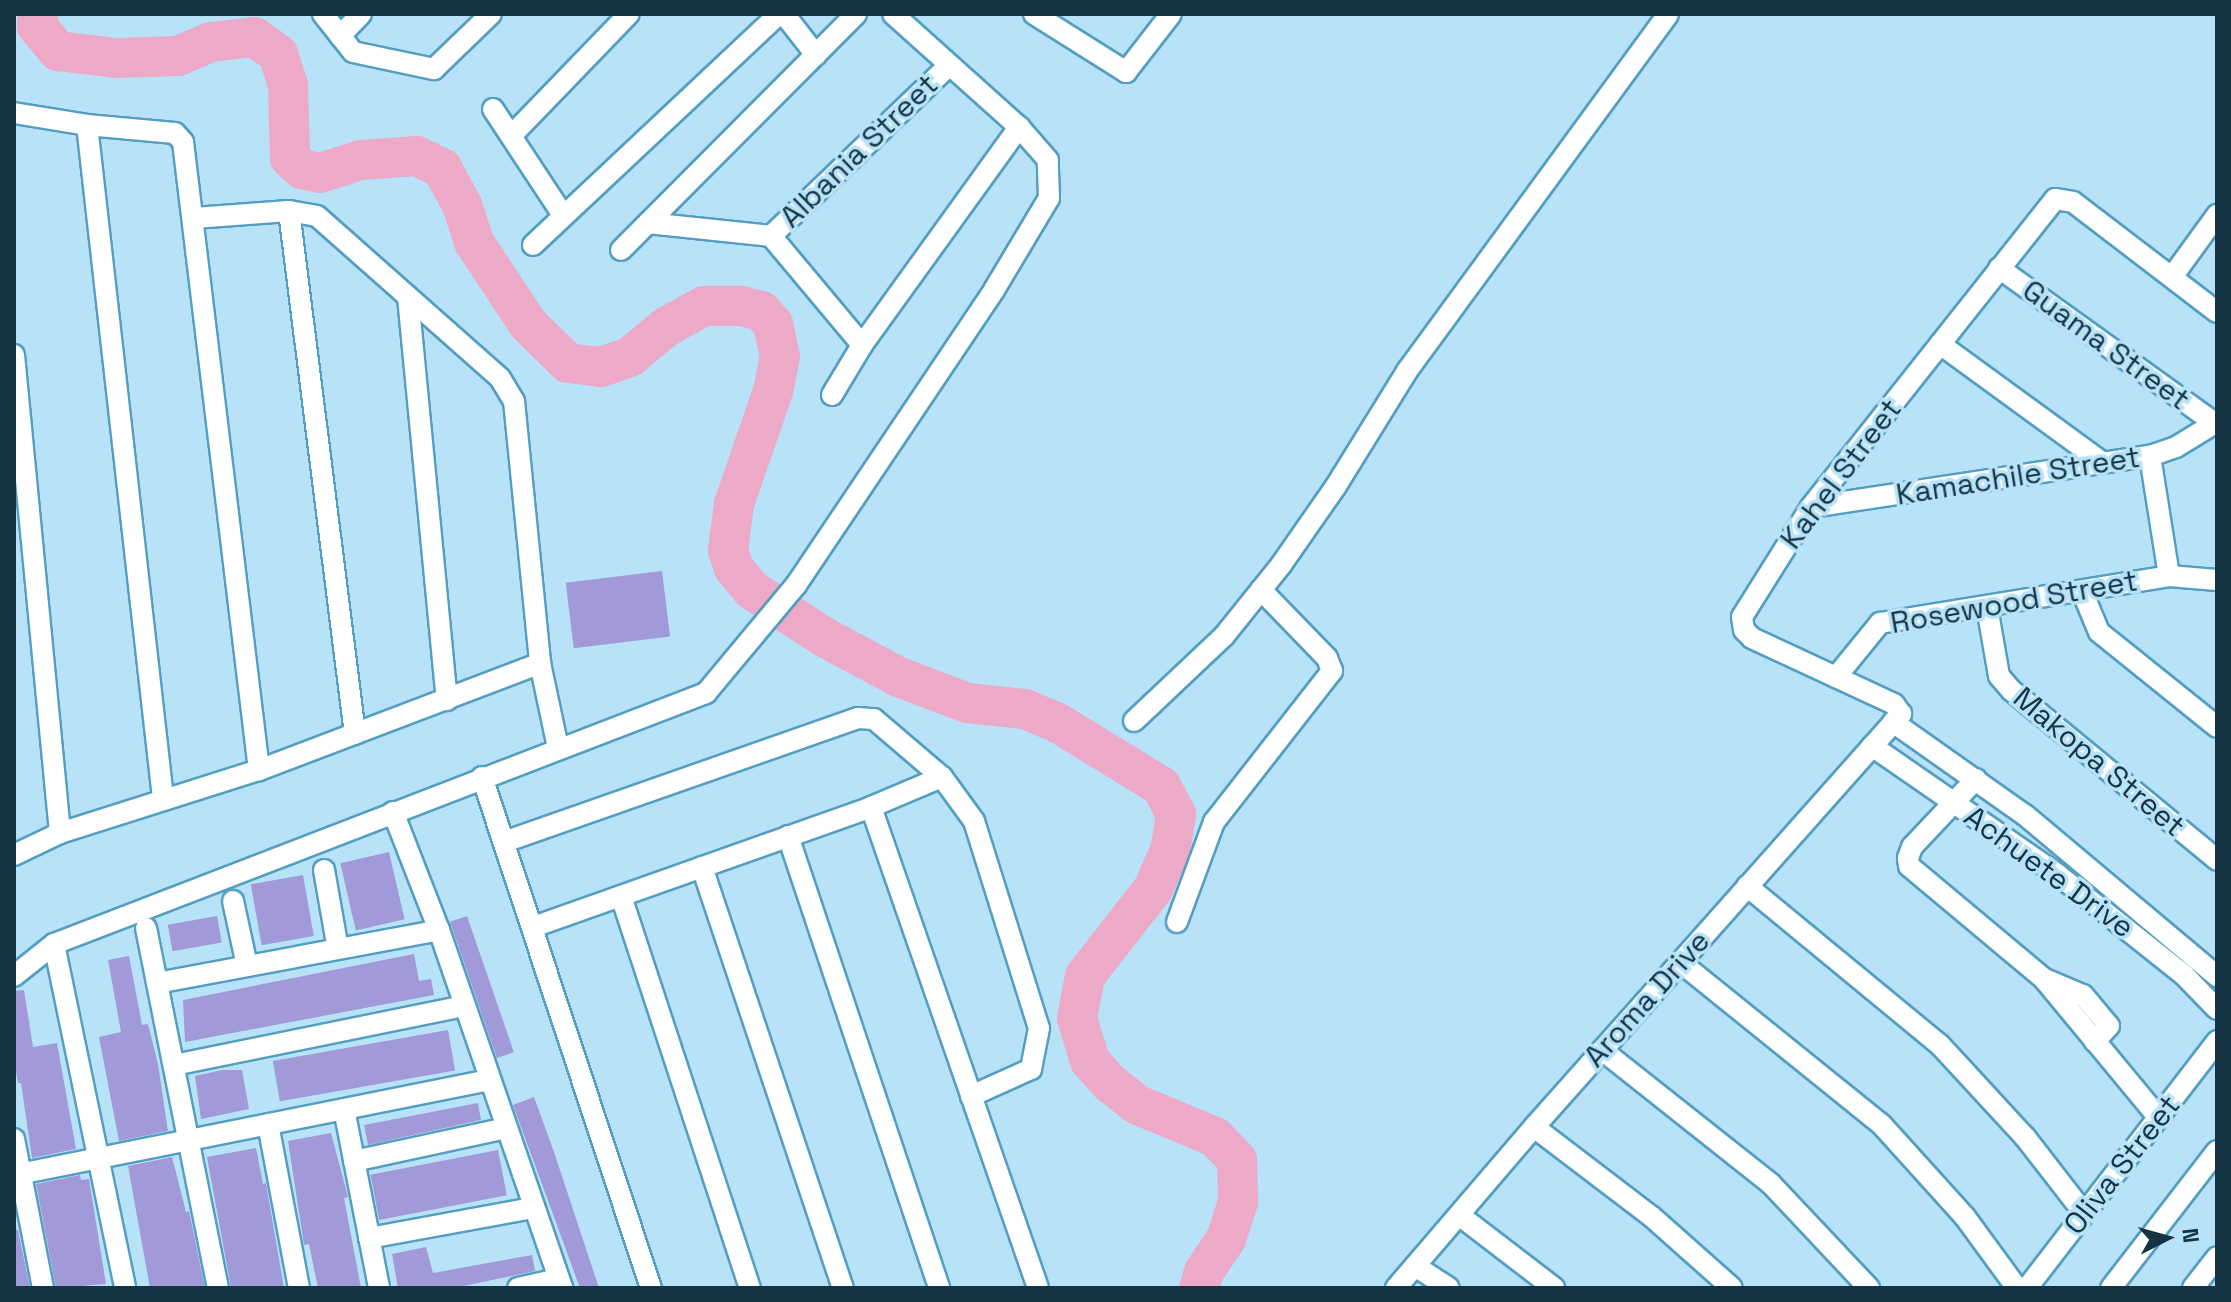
<!DOCTYPE html>
<style>
body{margin:0}
#map{position:relative;width:2231px;height:1302px;overflow:hidden;background:#b7e2f8;font-family:"Space Grotesk",sans-serif}
div>[style]{position:absolute}
[style*='--x']{left:calc(var(--x)*1px);top:calc(var(--y)*1px);width:calc(var(--w)*1px);rotate:calc(var(--a)*1deg)}
.river>*{height:40px;margin:-20px;padding:0 20px;transform-origin:20px;border-radius:20px;background:#edaac8}
.building>*{inset:0;background:#a299d8;transform-origin:0 0}
.roads{filter:drop-shadow(2px 0 #539ec1) drop-shadow(-2px 0 #539ec1) drop-shadow(0 2px #539ec1) drop-shadow(0 -2px #539ec1)}
.minor>*{height:20px;margin:-10px;padding:0 10px;transform-origin:10px;border-radius:10px;background:#fff}
span{translate:-50% -50%;white-space:nowrap;text-align:center;line-height:1.15;-webkit-text-stroke:7px #b7e2f8;paint-order:stroke}
.street-label{font-size:30px;color:#143443}
.frame{position:absolute;inset:0;border:16px solid #143443;pointer-events:none}
.north{position:absolute;left:2127px;top:1198px;width:80px;height:80px;-webkit-text-stroke:6px #b7e2f8;paint-order:stroke;rotate:84deg;font-size:22px;font-weight:700;line-height:32px;text-align:center;color:#143443}
.north::after{content:'';display:block;margin:auto;width:28px;height:36px;background:#143443;clip-path:polygon(50% 0,100% 100%,50% 72%,0 100%)}
</style>
<div id="map">
<div class="river">
<div style="--x:38;--y:14;--w:12;--a:95"></div>
<div style="--x:37;--y:26;--w:33;--a:50"></div>
<div style="--x:58;--y:51;--w:58;--a:6.9"></div>
<div style="--x:116;--y:58;--w:62;--a:-1.8"></div>
<div style="--x:178;--y:56;--w:36;--a:-23"></div>
<div style="--x:211;--y:42;--w:43;--a:-6.6"></div>
<div style="--x:254;--y:37;--w:29;--a:35"></div>
<div style="--x:278;--y:54;--w:33;--a:72"></div>
<div style="--x:288;--y:85;--w:73;--a:88.4"></div>
<div style="--x:290;--y:158;--w:16;--a:43"></div>
<div style="--x:302;--y:169;--w:18;--a:13"></div>
<div style="--x:320;--y:173;--w:43;--a:-17.6"></div>
<div style="--x:361;--y:160;--w:56;--a:-4.1"></div>
<div style="--x:417;--y:156;--w:28;--a:26"></div>
<div style="--x:442;--y:168;--w:42;--a:61.6"></div>
<div style="--x:462;--y:205;--w:39;--a:72"></div>
<div style="--x:474;--y:242;--w:98;--a:56.6"></div>
<div style="--x:528;--y:324;--w:56;--a:44.3"></div>
<div style="--x:568;--y:363;--w:33;--a:7"></div>
<div style="--x:601;--y:367;--w:31;--a:-19"></div>
<div style="--x:630;--y:357;--w:47;--a:-39.8"></div>
<div style="--x:666;--y:327;--w:43;--a:-28.9"></div>
<div style="--x:704;--y:306;--w:37;--a:0"></div>
<div style="--x:741;--y:306;--w:21;--a:14"></div>
<div style="--x:761;--y:311;--w:18;--a:47"></div>
<div style="--x:773;--y:324;--w:33;--a:78"></div>
<div style="--x:780;--y:356;--w:33;--a:101"></div>
<div style="--x:774;--y:388;--w:123;--a:109"></div>
<div style="--x:734;--y:504;--w:46;--a:97.4"></div>
<div style="--x:728;--y:550;--w:19;--a:72"></div>
<div style="--x:734;--y:568;--w:28;--a:51"></div>
<div style="--x:752;--y:590;--w:86;--a:33.1"></div>
<div style="--x:824;--y:637;--w:85;--a:28.1"></div>
<div style="--x:899;--y:677;--w:73;--a:20.9"></div>
<div style="--x:967;--y:703;--w:58;--a:5.9"></div>
<div style="--x:1025;--y:709;--w:36;--a:23"></div>
<div style="--x:1058;--y:723;--w:121;--a:31.5"></div>
<div style="--x:1161;--y:786;--w:32;--a:62"></div>
<div style="--x:1176;--y:814;--w:36;--a:99"></div>
<div style="--x:1170;--y:850;--w:43;--a:113.6"></div>
<div style="--x:1153;--y:889;--w:110;--a:128"></div>
<div style="--x:1085;--y:976;--w:43;--a:100.8"></div>
<div style="--x:1077;--y:1018;--w:45;--a:73.2"></div>
<div style="--x:1090;--y:1061;--w:31;--a:48"></div>
<div style="--x:1111;--y:1084;--w:34;--a:38"></div>
<div style="--x:1138;--y:1105;--w:83;--a:22.6"></div>
<div style="--x:1215;--y:1137;--w:32;--a:46"></div>
<div style="--x:1237;--y:1160;--w:42;--a:88.6"></div>
<div style="--x:1238;--y:1202;--w:39;--a:108"></div>
<div style="--x:1226;--y:1239;--w:40;--a:124"></div>
<div style="--x:1204;--y:1272;--w:17;--a:107"></div>
</div>
<div class="building">
<div style="left:662px;top:571px;width:66px;height:97px;rotate:83deg"></div>
<div style="left:389px;top:852px;width:69px;height:50px;rotate:77deg"></div>
<div style="left:303px;top:875px;width:62px;height:53px;rotate:80deg"></div>
<div style="left:217px;top:916px;width:27px;height:50px;rotate:80deg"></div>
<div style="left:467px;top:916px;width:144px;height:18px;rotate:71deg"></div>
<div style="clip-path:polygon(414px 954px,419px 981px,431px 979px,434px 995px,185px 1042px,183px 1000px)"></div>
<div style="clip-path:polygon(129px 956px,142px 1025px,148px 1024px,158px 1064px,168px 1131px,119px 1141px,99px 1037px,121px 1032px,108px 960px)"></div>
<div style="clip-path:polygon(24px 990px,33px 1047px,57px 1043px,76px 1149px,32px 1158px,21px 1083px,18px 1083px,14px 1059px,14px 991px)"></div>
<div style="left:448px;top:1030px;width:41px;height:178px;rotate:80deg"></div>
<div style="clip-path:polygon(222px 1070px,242px 1070px,249px 1109px,201px 1119px,195px 1076px)"></div>
<div style="clip-path:polygon(534px 1097px,554px 1152px,599px 1288px,580px 1288px,513px 1105px)"></div>
<div style="clip-path:polygon(478px 1103px,481px 1120px,368px 1145px,364px 1125px)"></div>
<div style="clip-path:polygon(331px 1133px,348px 1197px,344px 1198px,361px 1288px,318px 1288px,309px 1244px,304px 1245px,288px 1141px)"></div>
<div style="clip-path:polygon(256px 1148px,263px 1184px,266px 1183px,284px 1288px,231px 1288px,207px 1157px)"></div>
<div style="left:498px;top:1150px;width:46px;height:130px;rotate:79deg"></div>
<div style="clip-path:polygon(172px 1157px,186px 1212px,189px 1211px,205px 1288px,150px 1288px,128px 1166px)"></div>
<div style="clip-path:polygon(80px 1175px,81px 1180px,89px 1179px,106px 1284px,56px 1288px,36px 1184px)"></div>
<div style="clip-path:polygon(14px 1230px,18px 1230px,30px 1288px,14px 1288px)"></div>
<div style="clip-path:polygon(426px 1247px,433px 1273px,532px 1255px,535px 1271px,454px 1288px,398px 1288px,392px 1254px)"></div>
</div>
<div class="roads">
<div class="minor">
<div style="--x:323;--y:14;--w:48;--a:51.7"></div>
<div style="--x:353;--y:52;--w:83;--a:11.9"></div>
<div style="--x:434;--y:69;--w:79;--a:-44"></div>
<div style="--x:784;--y:14;--w:52;--a:52"></div>
<div style="--x:1034;--y:14;--w:109;--a:32.2"></div>
<div style="--x:1126;--y:72;--w:73;--a:-52.2"></div>
<div style="--x:340;--y:36;--w:30;--a:-46"></div>
<div style="--x:493;--y:109;--w:127;--a:56.6"></div>
<div style="--x:14;--y:113;--w:74;--a:9.3"></div>
<div style="--x:87;--y:125;--w:88;--a:5.2"></div>
<div style="--x:175;--y:133;--w:12;--a:48"></div>
<div style="--x:183;--y:142;--w:633;--a:83.1"></div>
<div style="--x:87;--y:125;--w:677;--a:83.56"></div>
<div style="--x:512;--y:135;--w:168;--a:-46"></div>
<div style="--x:289;--y:211;--w:527;--a:82.81"></div>
<div style="--x:194;--y:218;--w:95;--a:-4.2"></div>
<div style="--x:289;--y:211;--w:28;--a:10"></div>
<div style="--x:317;--y:216;--w:244;--a:41.5"></div>
<div style="--x:500;--y:378;--w:27;--a:59"></div>
<div style="--x:514;--y:401;--w:263;--a:84.3"></div>
<div style="--x:540;--y:663;--w:87;--a:78"></div>
<div style="--x:648;--y:223;--w:124;--a:6"></div>
<div style="--x:771;--y:236;--w:142;--a:50.1"></div>
<div style="--x:771;--y:236;--w:245;--a:-43.8"></div>
<div style="--x:533;--y:245;--w:337;--a:-43.2"></div>
<div style="--x:621;--y:250;--w:333;--a:-45.1"></div>
<div style="--x:1999;--y:268;--w:264;--a:35.7"></div>
<div style="--x:2172;--y:277;--w:77;--a:-54"></div>
<div style="--x:408;--y:297;--w:405;--a:84.5"></div>
<div style="--x:1940;--y:344;--w:202;--a:36.1"></div>
<div style="--x:14;--y:355;--w:480;--a:84.5"></div>
<div style="--x:832;--y:395;--w:58;--a:-59"></div>
<div style="--x:862;--y:345;--w:269;--a:-54.2"></div>
<div style="--x:2150;--y:456;--w:121;--a:81"></div>
<div style="--x:1811;--y:507;--w:343;--a:-8.6"></div>
<div style="--x:2150;--y:456;--w:28;--a:-19"></div>
<div style="--x:2176;--y:447;--w:48;--a:-31.4"></div>
<div style="--x:2082;--y:591;--w:44;--a:67.5"></div>
<div style="--x:2099;--y:632;--w:151;--a:38.8"></div>
<div style="--x:1987;--y:607;--w:70;--a:80.1"></div>
<div style="--x:1999;--y:676;--w:18;--a:49"></div>
<div style="--x:2011;--y:690;--w:267;--a:39.5"></div>
<div style="--x:1836;--y:677;--w:70;--a:-50.8"></div>
<div style="--x:1880;--y:623;--w:293;--a:-9.2"></div>
<div style="--x:2169;--y:576;--w:48;--a:4.8"></div>
<div style="--x:1134;--y:721;--w:124;--a:-43.4"></div>
<div style="--x:1224;--y:636;--w:91;--a:-51.2"></div>
<div style="--x:1281;--y:565;--w:96;--a:-55.2"></div>
<div style="--x:1336;--y:486;--w:135;--a:-58.3"></div>
<div style="--x:1407;--y:371;--w:442;--a:-53.8"></div>
<div style="--x:1893;--y:722;--w:161;--a:35.2"></div>
<div style="--x:2025;--y:815;--w:251;--a:40"></div>
<div style="--x:1872;--y:746;--w:225;--a:34.7"></div>
<div style="--x:2057;--y:874;--w:162;--a:38.5"></div>
<div style="--x:2184;--y:975;--w:47;--a:45.9"></div>
<div style="--x:482;--y:777;--w:538;--a:71.7"></div>
<div style="--x:1976;--y:779;--w:93;--a:133.3"></div>
<div style="--x:1912;--y:847;--w:12;--a:110"></div>
<div style="--x:1908;--y:858;--w:8;--a:83"></div>
<div style="--x:1909;--y:866;--w:175;--a:39.9"></div>
<div style="--x:2043;--y:978;--w:180;--a:50.4"></div>
<div style="--x:871;--y:807;--w:509;--a:70.85"></div>
<div style="--x:393;--y:812;--w:127;--a:68.7"></div>
<div style="--x:439;--y:930;--w:379;--a:71"></div>
<div style="--x:788;--y:836;--w:477;--a:71.5"></div>
<div style="--x:504;--y:842;--w:375;--a:-19.3"></div>
<div style="--x:858;--y:718;--w:16;--a:4"></div>
<div style="--x:874;--y:719;--w:89;--a:40.5"></div>
<div style="--x:942;--y:777;--w:54;--a:54"></div>
<div style="--x:974;--y:821;--w:217;--a:72.6"></div>
<div style="--x:1039;--y:1028;--w:42;--a:101"></div>
<div style="--x:1031;--y:1069;--w:66;--a:155.8"></div>
<div style="--x:14;--y:855;--w:51;--a:-25.6"></div>
<div style="--x:60;--y:833;--w:209;--a:-17.6"></div>
<div style="--x:259;--y:770;--w:301;--a:-20.8"></div>
<div style="--x:702;--y:867;--w:444;--a:71.5"></div>
<div style="--x:324;--y:870;--w:80;--a:80"></div>
<div style="--x:1747;--y:886;--w:250;--a:39.5"></div>
<div style="--x:1940;--y:1045;--w:125;--a:47.3"></div>
<div style="--x:2025;--y:1137;--w:96;--a:52.2"></div>
<div style="--x:621;--y:896;--w:413;--a:71.8"></div>
<div style="--x:233;--y:901;--w:66;--a:77.8"></div>
<div style="--x:1177;--y:922;--w:107;--a:-69.7"></div>
<div style="--x:1214;--y:822;--w:192;--a:-52"></div>
<div style="--x:1332;--y:671;--w:14;--a:-111"></div>
<div style="--x:1327;--y:658;--w:95;--a:-134.1"></div>
<div style="--x:533;--y:927;--w:359;--a:-19.5"></div>
<div style="--x:871;--y:807;--w:77;--a:-22.9"></div>
<div style="--x:146;--y:928;--w:367;--a:78.7"></div>
<div style="--x:54;--y:944;--w:351;--a:78.3"></div>
<div style="--x:1680;--y:962;--w:258;--a:38.9"></div>
<div style="--x:1881;--y:1124;--w:125;--a:47.9"></div>
<div style="--x:1965;--y:1217;--w:88;--a:53.8"></div>
<div style="--x:14;--y:976;--w:51;--a:-38.7"></div>
<div style="--x:54;--y:944;--w:699;--a:-21.06"></div>
<div style="--x:706;--y:693;--w:141;--a:-50.2"></div>
<div style="--x:796;--y:585;--w:355;--a:-56.1"></div>
<div style="--x:994;--y:290;--w:107;--a:-59.1"></div>
<div style="--x:1049;--y:198;--w:38;--a:-92"></div>
<div style="--x:1048;--y:160;--w:44;--a:-131.3"></div>
<div style="--x:1019;--y:127;--w:169;--a:-138.1"></div>
<div style="--x:2047;--y:980;--w:39;--a:23"></div>
<div style="--x:2083;--y:995;--w:40;--a:50"></div>
<div style="--x:2109;--y:1026;--w:21;--a:133"></div>
<div style="--x:157;--y:983;--w:287;--a:-10.6"></div>
<div style="--x:1602;--y:1050;--w:216;--a:38.4"></div>
<div style="--x:1771;--y:1184;--w:143;--a:46.7"></div>
<div style="--x:174;--y:1065;--w:296;--a:-11.5"></div>
<div style="--x:344;--y:1109;--w:182;--a:78.9"></div>
<div style="--x:268;--y:1124;--w:167;--a:79.3"></div>
<div style="--x:1534;--y:1127;--w:147;--a:37.3"></div>
<div style="--x:1651;--y:1216;--w:108;--a:41.6"></div>
<div style="--x:14;--y:1139;--w:152;--a:79"></div>
<div style="--x:354;--y:1161;--w:156;--a:-12.2"></div>
<div style="--x:14;--y:1175;--w:484;--a:-11.3"></div>
<div style="--x:1459;--y:1215;--w:120;--a:37.5"></div>
<div style="--x:369;--y:1238;--w:167;--a:-10.4"></div>
<div style="--x:1415;--y:1266;--w:40;--a:32.9"></div>
<div style="--x:518;--y:1288;--w:41;--a:-12.7"></div>
<div style="--x:1396;--y:1288;--w:212;--a:-49.4"></div>
<div style="--x:1534;--y:1127;--w:553;--a:-48.38"></div>
<div style="--x:1901;--y:714;--w:12;--a:-125"></div>
<div style="--x:1894;--y:704;--w:157;--a:-155.1"></div>
<div style="--x:1752;--y:638;--w:11;--a:-135"></div>
<div style="--x:1744;--y:630;--w:13;--a:-99"></div>
<div style="--x:1742;--y:617;--w:130;--a:-57.9"></div>
<div style="--x:1811;--y:507;--w:393;--a:-51.6"></div>
<div style="--x:2055;--y:199;--w:18;--a:9"></div>
<div style="--x:2073;--y:202;--w:181;--a:37.4"></div>
<div style="--x:2027;--y:1288;--w:312;--a:-52.4"></div>
<div style="--x:2111;--y:1288;--w:173;--a:-52.3"></div>
<div style="--x:2193;--y:1288;--w:39;--a:-52"></div>
</div>
</div>
<div class="street-label">
<span style="left:859px;top:151px;rotate:-44deg">Albania Street</span>
<span style="left:2106px;top:345px;rotate:36deg">Guama Street</span>
<span style="left:1841px;top:474px;rotate:-53deg">Kahel Street</span>
<span style="left:2018px;top:476px;rotate:-9deg">Kamachile Street</span>
<span style="left:2014px;top:602px;rotate:-10deg">Rosewood Street</span>
<span style="left:2099px;top:762px;rotate:40deg">Makopa Street</span>
<span style="left:2049px;top:872px;rotate:36deg">Achuete Drive</span>
<span style="left:1647px;top:999px;rotate:-48deg">Aroma Drive</span>
<span style="left:2122px;top:1165px;rotate:-52deg">Oliva Street</span>
</div>
<div class="frame"></div>
<div class="north">N</div>
</div>
